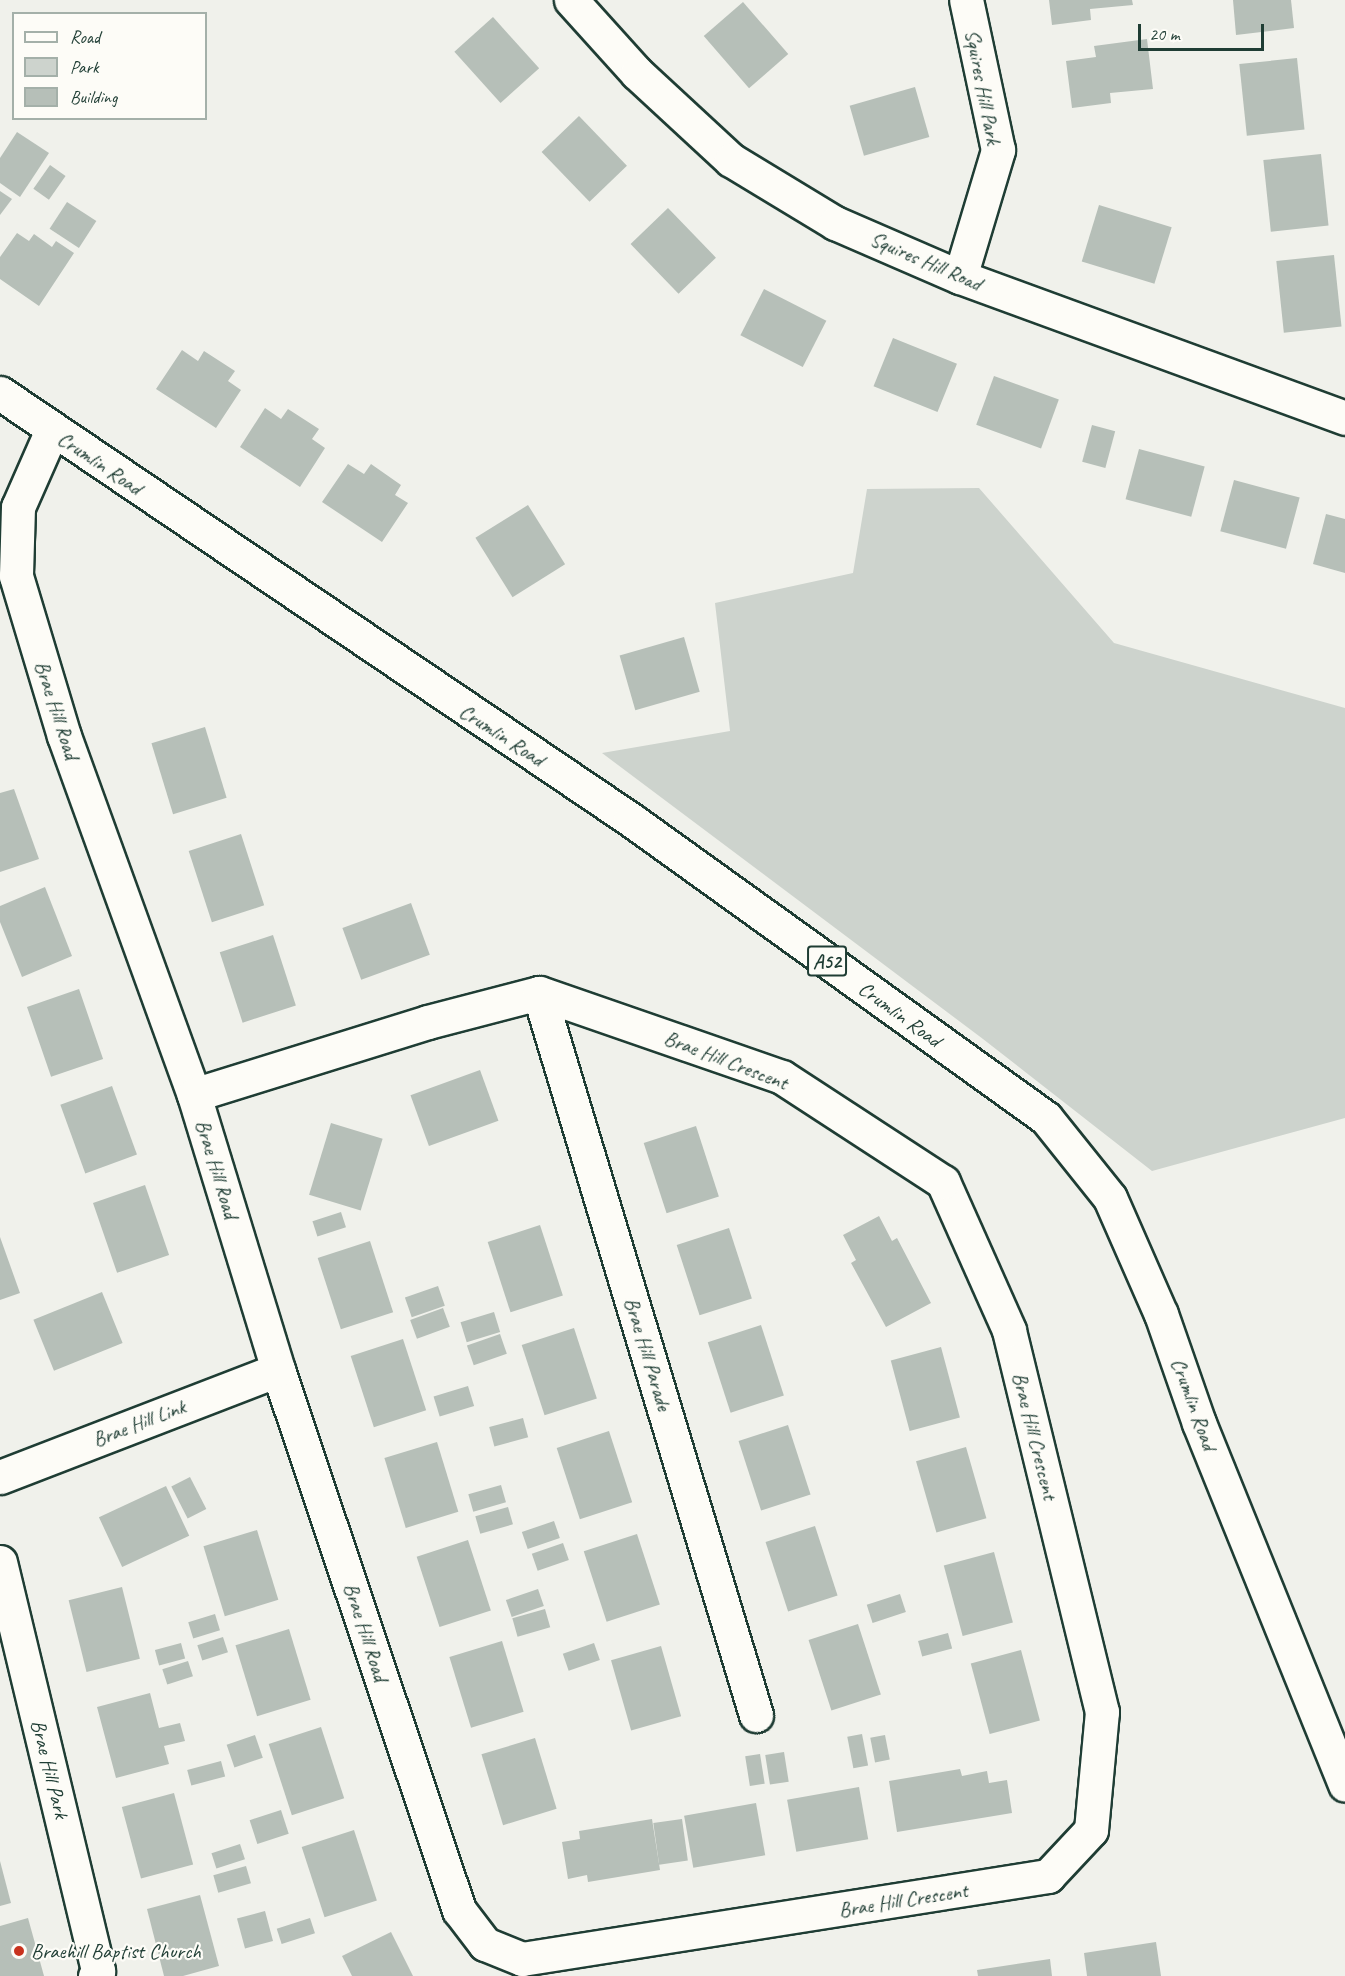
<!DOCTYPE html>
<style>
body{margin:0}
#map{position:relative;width:1345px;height:1976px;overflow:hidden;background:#f0f1eb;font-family:Caveat,sans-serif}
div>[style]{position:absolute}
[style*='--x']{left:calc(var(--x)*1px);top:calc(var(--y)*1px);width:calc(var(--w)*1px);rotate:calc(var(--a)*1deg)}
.green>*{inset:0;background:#cdd3cd}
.building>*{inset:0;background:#b6bfb8;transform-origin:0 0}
.roads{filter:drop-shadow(2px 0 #1f3d34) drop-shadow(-2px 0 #1f3d34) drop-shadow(0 2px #1f3d34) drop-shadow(0 -2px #1f3d34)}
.minor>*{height:33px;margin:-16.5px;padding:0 16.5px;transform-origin:16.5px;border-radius:16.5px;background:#fdfcf7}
.major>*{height:33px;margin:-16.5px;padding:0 16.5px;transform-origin:16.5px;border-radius:16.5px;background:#fdfcf7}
.dots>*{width:16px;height:16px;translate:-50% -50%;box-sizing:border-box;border:3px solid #fdfcf7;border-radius:50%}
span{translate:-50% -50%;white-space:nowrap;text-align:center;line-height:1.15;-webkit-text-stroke:4.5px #fdfcf7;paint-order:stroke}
.shield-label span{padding:2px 4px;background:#fdfcf7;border:2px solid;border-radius:4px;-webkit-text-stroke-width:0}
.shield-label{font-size:20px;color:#1f3d34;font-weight:700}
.street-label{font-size:21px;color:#1f3d34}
.poi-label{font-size:21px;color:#1f3d34}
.left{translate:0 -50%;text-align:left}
.legend{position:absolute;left:12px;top:12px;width:195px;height:108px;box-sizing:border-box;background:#fdfcf7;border:2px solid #a4b0a9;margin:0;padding:8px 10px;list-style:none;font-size:18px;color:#1f3d34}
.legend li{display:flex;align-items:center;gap:12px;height:30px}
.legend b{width:30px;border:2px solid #a4b0a9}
.scale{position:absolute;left:1138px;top:24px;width:126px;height:27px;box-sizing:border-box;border:3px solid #1f3d34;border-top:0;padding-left:8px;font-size:18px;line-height:21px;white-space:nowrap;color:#1f3d34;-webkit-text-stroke:4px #fdfcf7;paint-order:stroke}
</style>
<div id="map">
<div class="green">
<div style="clip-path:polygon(979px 488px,1114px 643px,1345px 708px,1345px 1118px,1152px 1171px,983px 1039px,602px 753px,730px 731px,715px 603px,853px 573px,867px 489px)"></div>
</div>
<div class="building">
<div style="clip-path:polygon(1049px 0,1132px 0,1133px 5px,1090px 9px,1091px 20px,1052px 25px)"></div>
<div style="clip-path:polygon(1233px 0,1291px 0,1294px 28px,1236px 35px)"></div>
<div style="left:743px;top:2px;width:69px;height:52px;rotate:49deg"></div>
<div style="left:493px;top:17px;width:69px;height:52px;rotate:48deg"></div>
<div style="clip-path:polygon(1147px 39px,1153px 89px,1110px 93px,1111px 103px,1072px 108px,1066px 61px,1096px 57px,1094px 46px)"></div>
<div style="left:1297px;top:58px;width:72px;height:58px;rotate:84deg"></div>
<div style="left:915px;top:87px;width:52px;height:68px;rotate:74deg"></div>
<div style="left:579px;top:116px;width:69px;height:52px;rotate:46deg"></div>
<div style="clip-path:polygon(17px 132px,49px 153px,20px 197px,0 183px,0 158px)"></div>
<div style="left:1321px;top:154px;width:72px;height:58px;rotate:84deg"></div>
<div style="left:50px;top:165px;width:19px;height:29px;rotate:35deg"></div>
<div style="clip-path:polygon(0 191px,12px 199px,0 215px)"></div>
<div style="left:67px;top:202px;width:35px;height:32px;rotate:33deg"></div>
<div style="left:1099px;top:205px;width:76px;height:59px;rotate:17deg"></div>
<div style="left:668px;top:208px;width:69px;height:52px;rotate:46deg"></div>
<div style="clip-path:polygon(17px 233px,29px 241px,34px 234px,52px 247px,56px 241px,74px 253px,39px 306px,0 279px,0 257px)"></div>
<div style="left:1334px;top:255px;width:72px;height:58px;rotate:84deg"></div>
<div style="left:764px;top:289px;width:70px;height:52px;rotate:27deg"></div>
<div style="left:893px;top:338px;width:69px;height:52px;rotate:22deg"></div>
<div style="clip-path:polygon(182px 350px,198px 361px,204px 351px,235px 371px,228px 381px,241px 390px,216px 428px,156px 389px)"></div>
<div style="left:994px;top:376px;width:69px;height:52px;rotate:20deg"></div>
<div style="clip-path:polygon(265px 408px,281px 419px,288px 409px,319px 429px,312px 439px,325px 448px,300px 487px,240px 447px)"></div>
<div style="left:1092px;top:425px;width:24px;height:38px;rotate:15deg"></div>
<div style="left:1139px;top:449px;width:68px;height:52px;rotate:15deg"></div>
<div style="clip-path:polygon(348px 464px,364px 474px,371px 464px,401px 485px,395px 495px,408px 503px,382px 542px,322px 502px)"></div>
<div style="left:1234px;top:480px;width:68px;height:53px;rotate:15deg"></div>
<div style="left:528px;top:505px;width:70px;height:62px;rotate:58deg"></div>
<div style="clip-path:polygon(1326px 514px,1345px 519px,1345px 573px,1313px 564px)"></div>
<div style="left:684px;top:637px;width:57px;height:67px;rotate:74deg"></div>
<div style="left:205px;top:727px;width:74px;height:56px;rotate:73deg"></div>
<div style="clip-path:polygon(14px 789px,39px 859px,0 872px,0 793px)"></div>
<div style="left:241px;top:834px;width:75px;height:55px;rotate:72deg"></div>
<div style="clip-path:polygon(45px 887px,72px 956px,22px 977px,0 922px,0 906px)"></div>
<div style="left:411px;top:903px;width:55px;height:73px;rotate:70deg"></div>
<div style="left:273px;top:935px;width:74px;height:56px;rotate:72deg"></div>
<div style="left:79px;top:989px;width:74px;height:55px;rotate:71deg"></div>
<div style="left:480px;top:1070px;width:54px;height:74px;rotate:70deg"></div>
<div style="left:112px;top:1086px;width:73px;height:55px;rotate:70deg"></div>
<div style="left:331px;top:1123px;width:54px;height:75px;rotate:17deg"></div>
<div style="left:696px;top:1126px;width:74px;height:55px;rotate:72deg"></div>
<div style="left:145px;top:1185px;width:74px;height:55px;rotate:71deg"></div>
<div style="left:341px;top:1212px;width:16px;height:30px;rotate:72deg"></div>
<div style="clip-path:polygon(879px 1216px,892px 1241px,897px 1238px,931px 1303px,886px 1327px,851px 1263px,856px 1260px,843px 1235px)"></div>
<div style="left:540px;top:1225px;width:74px;height:55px;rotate:72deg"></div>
<div style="left:729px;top:1228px;width:74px;height:55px;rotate:72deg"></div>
<div style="clip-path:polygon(0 1237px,20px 1293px,0 1300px)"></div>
<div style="left:370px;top:1241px;width:75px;height:55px;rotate:72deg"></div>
<div style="left:438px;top:1286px;width:21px;height:35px;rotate:71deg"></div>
<div style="left:102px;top:1292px;width:55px;height:74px;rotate:68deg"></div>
<div style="left:443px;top:1308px;width:20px;height:35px;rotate:70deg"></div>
<div style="left:494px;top:1312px;width:21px;height:35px;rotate:73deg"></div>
<div style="left:761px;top:1325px;width:74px;height:56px;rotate:72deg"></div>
<div style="left:574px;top:1328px;width:74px;height:55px;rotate:72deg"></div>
<div style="left:500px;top:1334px;width:21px;height:35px;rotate:71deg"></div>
<div style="left:403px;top:1339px;width:75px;height:55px;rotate:72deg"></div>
<div style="left:941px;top:1347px;width:73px;height:52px;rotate:75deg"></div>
<div style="left:468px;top:1386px;width:21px;height:36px;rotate:73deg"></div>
<div style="left:523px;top:1418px;width:20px;height:35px;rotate:75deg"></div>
<div style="left:788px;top:1425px;width:73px;height:52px;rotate:72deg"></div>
<div style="left:609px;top:1431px;width:75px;height:55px;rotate:72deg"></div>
<div style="left:437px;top:1442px;width:73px;height:55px;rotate:73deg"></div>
<div style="left:966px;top:1447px;width:74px;height:52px;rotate:74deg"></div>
<div style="left:190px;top:1477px;width:36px;height:21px;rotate:63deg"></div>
<div style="left:501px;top:1485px;width:18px;height:34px;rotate:74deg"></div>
<div style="left:166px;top:1486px;width:55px;height:74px;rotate:65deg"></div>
<div style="left:508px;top:1507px;width:18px;height:34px;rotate:74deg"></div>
<div style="left:554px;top:1521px;width:18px;height:34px;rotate:71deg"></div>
<div style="left:815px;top:1526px;width:73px;height:52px;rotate:72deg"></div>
<div style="left:257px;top:1530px;width:73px;height:56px;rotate:73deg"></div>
<div style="left:637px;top:1534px;width:74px;height:56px;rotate:72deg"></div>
<div style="left:468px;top:1540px;width:74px;height:54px;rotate:72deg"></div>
<div style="left:563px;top:1543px;width:18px;height:33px;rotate:71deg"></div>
<div style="left:994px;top:1552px;width:73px;height:52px;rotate:75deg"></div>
<div style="left:122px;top:1587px;width:74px;height:55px;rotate:76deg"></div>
<div style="left:538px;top:1589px;width:18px;height:34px;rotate:71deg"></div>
<div style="left:900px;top:1594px;width:19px;height:35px;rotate:72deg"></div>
<div style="left:545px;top:1609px;width:19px;height:34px;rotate:74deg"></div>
<div style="left:215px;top:1614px;width:17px;height:28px;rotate:73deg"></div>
<div style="left:858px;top:1624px;width:74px;height:52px;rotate:72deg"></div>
<div style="left:289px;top:1629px;width:74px;height:56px;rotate:73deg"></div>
<div style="left:948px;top:1633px;width:16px;height:31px;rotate:75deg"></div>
<div style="left:223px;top:1637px;width:16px;height:27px;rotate:72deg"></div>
<div style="left:502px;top:1641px;width:74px;height:55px;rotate:73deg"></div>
<div style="left:181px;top:1643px;width:16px;height:27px;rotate:75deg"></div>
<div style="left:594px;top:1643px;width:18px;height:33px;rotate:71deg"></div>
<div style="left:661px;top:1646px;width:73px;height:52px;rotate:74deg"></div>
<div style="left:1021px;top:1650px;width:73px;height:52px;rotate:75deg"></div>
<div style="left:188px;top:1661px;width:16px;height:27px;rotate:72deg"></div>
<div style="clip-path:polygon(150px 1693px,159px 1728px,180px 1723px,185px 1741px,164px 1746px,169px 1764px,116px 1778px,97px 1707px)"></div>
<div style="left:321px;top:1727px;width:75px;height:55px;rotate:72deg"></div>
<div style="left:862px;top:1734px;width:32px;height:15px;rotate:79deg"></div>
<div style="left:255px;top:1735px;width:24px;height:30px;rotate:71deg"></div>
<div style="left:885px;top:1735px;width:25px;height:15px;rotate:79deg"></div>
<div style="left:535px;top:1738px;width:74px;height:56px;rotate:73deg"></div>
<div style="left:784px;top:1752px;width:30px;height:19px;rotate:81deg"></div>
<div style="left:760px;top:1754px;width:30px;height:15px;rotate:81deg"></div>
<div style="left:221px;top:1761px;width:16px;height:35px;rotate:75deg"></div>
<div style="clip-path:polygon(960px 1769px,962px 1776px,987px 1771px,989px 1783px,1007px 1780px,1012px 1813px,897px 1832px,889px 1781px)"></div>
<div style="left:859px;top:1787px;width:53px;height:73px;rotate:80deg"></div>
<div style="left:174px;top:1793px;width:74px;height:54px;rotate:75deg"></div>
<div style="left:756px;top:1803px;width:53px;height:73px;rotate:80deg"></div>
<div style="left:281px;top:1810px;width:25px;height:33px;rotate:72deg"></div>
<div style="clip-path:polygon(652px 1819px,660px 1870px,588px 1882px,587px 1875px,568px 1879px,562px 1842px,580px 1839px,579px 1831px)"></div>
<div style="left:682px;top:1819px;width:42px;height:29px;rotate:82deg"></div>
<div style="left:354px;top:1830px;width:74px;height:55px;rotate:72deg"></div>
<div style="left:240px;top:1844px;width:16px;height:30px;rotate:72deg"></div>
<div style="clip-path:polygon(0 1861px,11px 1903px,0 1906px)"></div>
<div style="left:246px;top:1866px;width:18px;height:34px;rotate:74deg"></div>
<div style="clip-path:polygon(200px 1895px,219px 1966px,183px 1976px,164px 1976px,147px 1909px)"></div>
<div style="left:265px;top:1911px;width:31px;height:29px;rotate:75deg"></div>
<div style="clip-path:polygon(28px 1918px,44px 1976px,0 1976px,0 1926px)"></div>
<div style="left:310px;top:1918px;width:16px;height:35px;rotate:72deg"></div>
<div style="clip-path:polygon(391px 1932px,413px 1976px,352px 1976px,342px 1956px)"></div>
<div style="clip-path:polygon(1156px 1942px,1161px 1976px,1087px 1976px,1084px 1953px)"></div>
<div style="clip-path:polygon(1050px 1959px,1052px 1976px,978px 1976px,977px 1970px)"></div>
</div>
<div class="roads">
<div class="minor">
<div style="--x:571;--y:0;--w:98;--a:47.9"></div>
<div style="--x:637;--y:73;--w:128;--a:42.8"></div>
<div style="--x:731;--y:160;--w:122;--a:31.2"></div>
<div style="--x:835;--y:223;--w:136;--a:23.4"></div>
<div style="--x:960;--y:277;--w:410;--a:20.1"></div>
<div style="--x:960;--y:277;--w:133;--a:-73.3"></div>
<div style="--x:998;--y:150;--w:153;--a:-102"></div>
<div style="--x:52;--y:430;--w:84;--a:113.8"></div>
<div style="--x:18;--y:507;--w:69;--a:91.7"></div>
<div style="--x:16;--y:576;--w:167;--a:73.3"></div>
<div style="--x:64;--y:736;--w:382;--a:70.1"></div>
<div style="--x:194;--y:1095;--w:288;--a:73"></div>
<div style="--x:278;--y:1370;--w:570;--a:71.47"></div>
<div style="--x:459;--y:1910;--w:43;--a:52.6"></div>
<div style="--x:485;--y:1944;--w:40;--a:22"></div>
<div style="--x:522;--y:1959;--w:533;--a:-8.97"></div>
<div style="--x:1048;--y:1876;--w:63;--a:-46.9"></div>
<div style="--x:1091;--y:1830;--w:119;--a:-84.7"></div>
<div style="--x:1102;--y:1712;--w:393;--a:-103.7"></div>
<div style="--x:1009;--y:1330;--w:162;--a:-114"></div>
<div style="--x:943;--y:1182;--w:192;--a:-146.9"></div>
<div style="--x:782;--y:1077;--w:257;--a:-160.9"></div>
<div style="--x:539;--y:993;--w:115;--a:165.4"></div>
<div style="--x:428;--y:1022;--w:245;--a:162.7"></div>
<div style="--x:539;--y:993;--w:754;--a:73.27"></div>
<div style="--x:0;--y:1477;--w:298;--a:-21.1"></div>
<div style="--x:0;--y:1562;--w:421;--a:76.5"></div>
<div style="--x:98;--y:1971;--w:6;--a:121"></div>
</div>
<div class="major">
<div style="--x:0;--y:393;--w:761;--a:34.07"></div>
<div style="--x:630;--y:819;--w:512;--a:35.71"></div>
<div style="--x:1046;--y:1118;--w:102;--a:51.3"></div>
<div style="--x:1110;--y:1198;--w:127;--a:66.3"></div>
<div style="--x:1161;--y:1314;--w:115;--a:70.8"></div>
<div style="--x:1199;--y:1423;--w:390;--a:68"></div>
</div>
</div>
<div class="dots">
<div style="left:19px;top:1951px;background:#c8321e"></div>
</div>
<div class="shield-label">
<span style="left:827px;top:961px">A52</span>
</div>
<div class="street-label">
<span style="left:983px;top:87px;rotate:79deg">Squires Hill Park</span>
<span style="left:926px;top:261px;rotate:23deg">Squires Hill Road</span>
<span style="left:100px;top:463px;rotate:34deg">Crumlin Road</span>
<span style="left:57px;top:710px;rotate:72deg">Brae Hill Road</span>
<span style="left:502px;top:735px;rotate:33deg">Crumlin Road</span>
<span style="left:900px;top:1014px;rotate:36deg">Crumlin Road</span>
<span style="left:726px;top:1060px;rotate:21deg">Brae Hill Crescent</span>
<span style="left:217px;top:1169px;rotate:73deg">Brae Hill Road</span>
<span style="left:648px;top:1354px;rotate:73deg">Brae Hill Parade</span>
<span style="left:1194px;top:1404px;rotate:70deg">Crumlin Road</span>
<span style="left:139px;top:1423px;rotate:-21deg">Brae Hill Link</span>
<span style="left:1035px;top:1436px;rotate:76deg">Brae Hill Crescent</span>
<span style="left:366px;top:1632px;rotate:72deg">Brae Hill Road</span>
<span style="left:50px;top:1769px;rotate:76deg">Brae Hill Park</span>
<span style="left:903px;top:1900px;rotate:-9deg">Brae Hill Crescent</span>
</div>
<div class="poi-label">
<span class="left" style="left:31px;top:1951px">Braehill Baptist Church</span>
</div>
<ul class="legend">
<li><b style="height:8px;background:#fdfcf7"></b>Road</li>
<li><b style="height:16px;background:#cdd3cd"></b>Park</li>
<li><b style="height:16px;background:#b6bfb8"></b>Building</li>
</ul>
<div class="scale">20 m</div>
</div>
